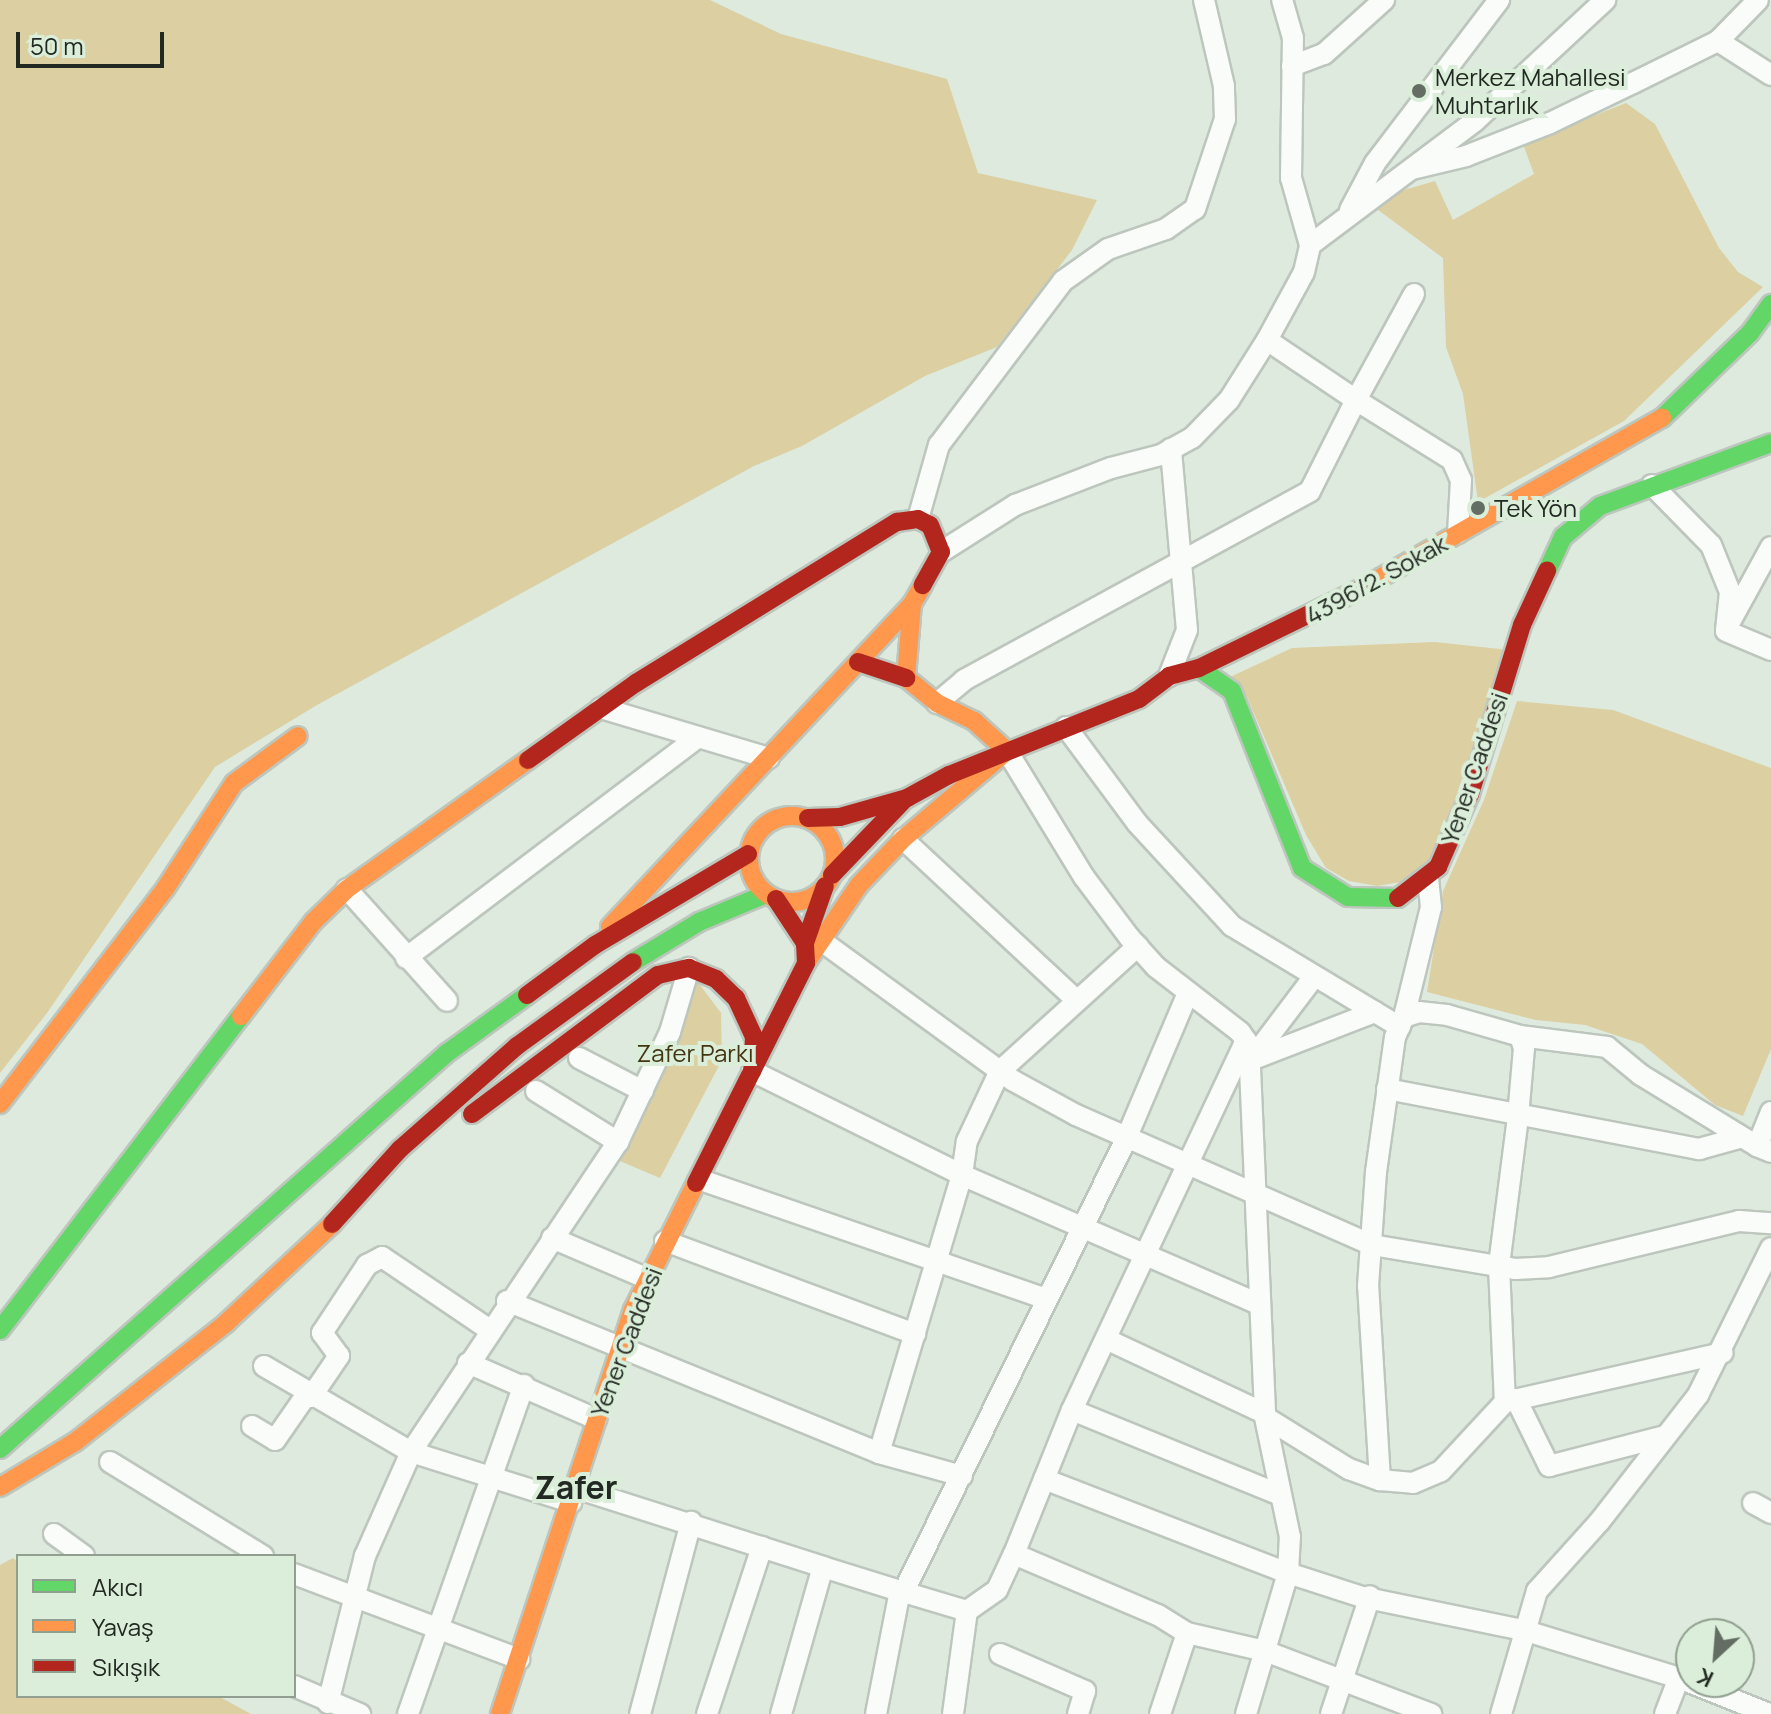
<!DOCTYPE html>
<meta charset="utf-8">
<style>
body{margin:0}
#map{position:relative;width:1771px;height:1714px;overflow:hidden;background:#deeade;font-family:Manrope,sans-serif}
div>[style]{position:absolute}
[style*='--x']{left:calc(var(--x)*1px);top:calc(var(--y)*1px);width:calc(var(--w)*1px);rotate:calc(var(--a)*1deg)}
.green>*{inset:0;background:#dccfa2}
.roads{filter:drop-shadow(2px 0 #bdc6bd) drop-shadow(-2px 0 #bdc6bd) drop-shadow(0 2px #bdc6bd) drop-shadow(0 -2px #bdc6bd)}
.street>*{height:20px;margin:-10px;padding:0 10px;transform-origin:10px;border-radius:10px;background:#fafcfa}
.fast>*{height:18px;margin:-9px;padding:0 9px;transform-origin:9px;border-radius:9px;background:#63d668}
.slow>*{height:18px;margin:-9px;padding:0 9px;transform-origin:9px;border-radius:9px;background:#ff974d}
.slow>.ring{margin:-9px;padding:0;box-sizing:content-box;background:none;border:18px solid #ff974d;border-radius:50%}
.jam>*{height:18px;margin:-9px;padding:0 9px;transform-origin:9px;border-radius:9px;background:#b3261e}
.dots>*{width:22px;height:22px;translate:-50% -50%;box-sizing:border-box;border:4px solid #daeeda;border-radius:50%}
span{translate:-50% -50%;white-space:nowrap;text-align:center;line-height:1.15;-webkit-text-stroke:8px #daeeda;paint-order:stroke}
.poi-label{font-size:24px;color:#222922}
.left{translate:0 -50%;text-align:left}
.street-label{font-size:24px;color:#222922}
.park-label{font-size:24px;color:#443512}
.district-label{font-size:32px;color:#222922;font-weight:700}
.legend{position:absolute;left:16px;top:1554px;width:280px;height:144px;box-sizing:border-box;background:#daeeda;border:2px solid #909f90;margin:0;padding:10px 14px;list-style:none;font-size:24px;color:#222922}
.legend li{display:flex;align-items:center;gap:16px;height:40px}
.legend b{width:40px;border:2px solid #909f90}
.north{position:absolute;left:1675px;top:1618px;width:80px;height:80px;box-sizing:border-box;background:#daeeda;border:2px solid #909f90;border-radius:50%;rotate:206deg;font-size:22px;font-weight:700;line-height:32px;text-align:center;color:#222922}
.north::after{content:'';display:block;margin:auto;width:28px;height:36px;background:#646d64;clip-path:polygon(50% 0,100% 100%,50% 72%,0 100%)}
.scale{position:absolute;left:16px;top:32px;width:148px;height:36px;box-sizing:border-box;border:4px solid #222922;border-top:0;padding-left:10px;font-size:24px;line-height:28px;white-space:nowrap;color:#222922;-webkit-text-stroke:6px #daeeda;paint-order:stroke}
</style>
<div id="map">
<div class="green">
<div style="clip-path:polygon(0 0,710px 0,781px 34px,947px 79px,978px 173px,1097px 200px,1072px 250px,997px 347px,925px 376px,802px 446px,754px 466px,317px 705px,215px 767px,47px 1013px,0 1073px)"></div>
<div style="clip-path:polygon(1626px 103px,1655px 124px,1719px 248px,1738px 272px,1763px 287px,1624px 421px,1478px 502px,1463px 394px,1446px 347px,1443px 258px,1366px 201px,1435px 181px,1453px 220px,1534px 174px,1523px 144px)"></div>
<div style="clip-path:polygon(1435px 642px,1509px 650px,1459px 806px,1428px 866px,1406px 881px,1377px 886px,1349px 881px,1326px 868px,1306px 835px,1247px 697px,1228px 678px,1292px 648px)"></div>
<div style="clip-path:polygon(1517px 701px,1613px 710px,1771px 768px,1771px 1049px,1743px 1116px,1715px 1105px,1642px 1044px,1585px 1025px,1536px 1020px,1427px 992px,1443px 891px,1484px 800px)"></div>
<div style="clip-path:polygon(697px 981px,721px 1013px,722px 1060px,660px 1178px,620px 1161px)"></div>
<div style="clip-path:polygon(13px 1558px,18px 1562px,18px 1696px,218px 1696px,251px 1714px,0 1714px,0 1565px)"></div>
</div>
<div class="roads">
<div class="street">
<div style="--x:1718;--y:41;--w:63;--a:32.7"></div>
<div style="--x:1292;--y:66;--w:34;--a:-21"></div>
<div style="--x:1324;--y:54;--w:81;--a:-42"></div>
<div style="--x:1412;--y:169;--w:56;--a:-13.5"></div>
<div style="--x:1466;--y:156;--w:90;--a:-21.4"></div>
<div style="--x:1550;--y:123;--w:92;--a:-25.7"></div>
<div style="--x:1633;--y:83;--w:95;--a:-26.3"></div>
<div style="--x:1718;--y:41;--w:57;--a:-45.7"></div>
<div style="--x:1350;--y:210;--w:53;--a:-62"></div>
<div style="--x:1375;--y:163;--w:205;--a:-52.7"></div>
<div style="--x:1310;--y:245;--w:206;--a:-36.9"></div>
<div style="--x:1475;--y:121;--w:178;--a:-42.9"></div>
<div style="--x:1414;--y:294;--w:121;--a:118.7"></div>
<div style="--x:1356;--y:400;--w:113;--a:32"></div>
<div style="--x:1452;--y:460;--w:22;--a:66"></div>
<div style="--x:1461;--y:480;--w:53;--a:93.2"></div>
<div style="--x:1652;--y:485;--w:84;--a:45.5"></div>
<div style="--x:1711;--y:545;--w:51;--a:68"></div>
<div style="--x:1730;--y:592;--w:39;--a:96"></div>
<div style="--x:918;--y:519;--w:77;--a:-74.2"></div>
<div style="--x:939;--y:445;--w:206;--a:-52.9"></div>
<div style="--x:1063;--y:281;--w:55;--a:-35.4"></div>
<div style="--x:1108;--y:249;--w:61;--a:-19"></div>
<div style="--x:1166;--y:229;--w:35;--a:-35"></div>
<div style="--x:1195;--y:209;--w:95;--a:-71.6"></div>
<div style="--x:1225;--y:119;--w:33;--a:-92"></div>
<div style="--x:1224;--y:86;--w:88;--a:-103.1"></div>
<div style="--x:941;--y:552;--w:88;--a:-32.4"></div>
<div style="--x:1015;--y:505;--w:103;--a:-21.1"></div>
<div style="--x:1111;--y:468;--w:52;--a:-14.6"></div>
<div style="--x:1161;--y:455;--w:35;--a:-29"></div>
<div style="--x:1192;--y:438;--w:53;--a:-45.8"></div>
<div style="--x:1229;--y:400;--w:71;--a:-57.7"></div>
<div style="--x:1267;--y:340;--w:77;--a:-61.4"></div>
<div style="--x:1304;--y:272;--w:28;--a:-77"></div>
<div style="--x:1310;--y:245;--w:70;--a:-105.8"></div>
<div style="--x:1291;--y:178;--w:140;--a:-89.2"></div>
<div style="--x:1293;--y:38;--w:40;--a:-106"></div>
<div style="--x:1731;--y:620;--w:83;--a:-61.3"></div>
<div style="--x:1726;--y:631;--w:49;--a:22.9"></div>
<div style="--x:1169;--y:676;--w:49;--a:-68.6"></div>
<div style="--x:1187;--y:630;--w:182;--a:-95.1"></div>
<div style="--x:937;--y:703;--w:35;--a:-40"></div>
<div style="--x:964;--y:680;--w:394;--a:-28.6"></div>
<div style="--x:1310;--y:491;--w:102;--a:-63.2"></div>
<div style="--x:1356;--y:400;--w:107;--a:-146"></div>
<div style="--x:601;--y:708;--w:175;--a:16.6"></div>
<div style="--x:1066;--y:727;--w:119;--a:53.5"></div>
<div style="--x:1137;--y:823;--w:140;--a:47.3"></div>
<div style="--x:1232;--y:926;--w:196;--a:31"></div>
<div style="--x:1007;--y:751;--w:148;--a:58.6"></div>
<div style="--x:1084;--y:877;--w:75;--a:53.1"></div>
<div style="--x:1129;--y:937;--w:40;--a:48"></div>
<div style="--x:1156;--y:967;--w:106;--a:37.7"></div>
<div style="--x:1240;--y:1032;--w:16;--a:55"></div>
<div style="--x:1249;--y:1045;--w:372;--a:87.5"></div>
<div style="--x:903;--y:839;--w:235;--a:42.9"></div>
<div style="--x:347;--y:889;--w:150;--a:48.2"></div>
<div style="--x:823;--y:942;--w:234;--a:36.1"></div>
<div style="--x:1012;--y:1080;--w:73;--a:28.7"></div>
<div style="--x:1076;--y:1115;--w:323;--a:23.7"></div>
<div style="--x:1372;--y:1245;--w:145;--a:9.5"></div>
<div style="--x:1515;--y:1269;--w:34;--a:-3"></div>
<div style="--x:1549;--y:1267;--w:195;--a:-13.6"></div>
<div style="--x:1739;--y:1221;--w:32;--a:4"></div>
<div style="--x:406;--y:958;--w:366;--a:-37.1"></div>
<div style="--x:1404;--y:1017;--w:113;--a:-76.2"></div>
<div style="--x:1431;--y:907;--w:27;--a:-96"></div>
<div style="--x:1520;--y:1036;--w:13;--a:72"></div>
<div style="--x:1524;--y:1048;--w:69;--a:95"></div>
<div style="--x:1518;--y:1117;--w:150;--a:97.3"></div>
<div style="--x:1499;--y:1266;--w:136;--a:87.5"></div>
<div style="--x:1505;--y:1402;--w:223;--a:-12.7"></div>
<div style="--x:579;--y:1058;--w:72;--a:27.3"></div>
<div style="--x:1251;--y:1060;--w:133;--a:-21.2"></div>
<div style="--x:1251;--y:1060;--w:103;--a:-52.9"></div>
<div style="--x:752;--y:1071;--w:234;--a:26.3"></div>
<div style="--x:962;--y:1175;--w:321;--a:23.5"></div>
<div style="--x:1387;--y:1089;--w:318;--a:10.9"></div>
<div style="--x:1699;--y:1149;--w:41;--a:-15.4"></div>
<div style="--x:536;--y:1091;--w:97;--a:31.9"></div>
<div style="--x:1771;--y:1112;--w:37;--a:112"></div>
<div style="--x:1757;--y:1146;--w:15;--a:23"></div>
<div style="--x:701;--y:1180;--w:365;--a:19"></div>
<div style="--x:552;--y:1238;--w:104;--a:23.1"></div>
<div style="--x:665;--y:1241;--w:267;--a:20.4"></div>
<div style="--x:507;--y:1301;--w:402;--a:22.2"></div>
<div style="--x:879;--y:1453;--w:290;--a:-73.4"></div>
<div style="--x:962;--y:1175;--w:34;--a:-82"></div>
<div style="--x:967;--y:1141;--w:77;--a:-64.8"></div>
<div style="--x:1000;--y:1071;--w:186;--a:-42.2"></div>
<div style="--x:1108;--y:1340;--w:172;--a:25.1"></div>
<div style="--x:468;--y:1363;--w:140;--a:23.6"></div>
<div style="--x:264;--y:1366;--w:170;--a:30.3"></div>
<div style="--x:411;--y:1452;--w:168;--a:17.4"></div>
<div style="--x:311;--y:1397;--w:50;--a:-55.7"></div>
<div style="--x:339;--y:1356;--w:29;--a:-126"></div>
<div style="--x:322;--y:1333;--w:82;--a:-56.5"></div>
<div style="--x:367;--y:1265;--w:17;--a:-28"></div>
<div style="--x:382;--y:1257;--w:130;--a:34.1"></div>
<div style="--x:1516;--y:1399;--w:75;--a:63.8"></div>
<div style="--x:1549;--y:1466;--w:120;--a:-14.5"></div>
<div style="--x:1072;--y:1410;--w:225;--a:22.2"></div>
<div style="--x:252;--y:1426;--w:27;--a:31"></div>
<div style="--x:275;--y:1440;--w:56;--a:-55.2"></div>
<div style="--x:879;--y:1453;--w:86;--a:15.5"></div>
<div style="--x:110;--y:1462;--w:180;--a:31.6"></div>
<div style="--x:1044;--y:1479;--w:261;--a:21.1"></div>
<div style="--x:1288;--y:1573;--w:36;--a:-87"></div>
<div style="--x:1290;--y:1537;--w:123;--a:-101.8"></div>
<div style="--x:1265;--y:1417;--w:99;--a:31.8"></div>
<div style="--x:1349;--y:1469;--w:33;--a:20"></div>
<div style="--x:1380;--y:1480;--w:194;--a:-93.5"></div>
<div style="--x:1368;--y:1286;--w:114;--a:-86"></div>
<div style="--x:1376;--y:1172;--w:136;--a:-82"></div>
<div style="--x:1395;--y:1037;--w:22;--a:-66"></div>
<div style="--x:1404;--y:1017;--w:16;--a:-18"></div>
<div style="--x:1419;--y:1012;--w:28;--a:6"></div>
<div style="--x:1447;--y:1015;--w:76;--a:16"></div>
<div style="--x:1520;--y:1036;--w:88;--a:7.2"></div>
<div style="--x:1607;--y:1047;--w:44;--a:39.5"></div>
<div style="--x:1641;--y:1075;--w:136;--a:31.5"></div>
<div style="--x:1380;--y:1480;--w:33;--a:5"></div>
<div style="--x:1413;--y:1483;--w:30;--a:-23"></div>
<div style="--x:1441;--y:1471;--w:94;--a:-47.2"></div>
<div style="--x:576;--y:1488;--w:259;--a:17.7"></div>
<div style="--x:1753;--y:1503;--w:21;--a:29"></div>
<div style="--x:54;--y:1534;--w:37;--a:36"></div>
<div style="--x:1014;--y:1554;--w:155;--a:-68.1"></div>
<div style="--x:1072;--y:1410;--w:408;--a:-64.8"></div>
<div style="--x:294;--y:1574;--w:241;--a:20.7"></div>
<div style="--x:905;--y:1589;--w:501;--a:-63.84"></div>
<div style="--x:1126;--y:1139;--w:156;--a:-67"></div>
<div style="--x:1000;--y:1654;--w:93;--a:23.5"></div>
<div style="--x:1085;--y:1691;--w:24;--a:107"></div>
<div style="--x:294;--y:1686;--w:72;--a:23"></div>
<div style="--x:328;--y:1703;--w:152;--a:-75.9"></div>
<div style="--x:365;--y:1556;--w:114;--a:-66.1"></div>
<div style="--x:411;--y:1452;--w:373;--a:-56.3"></div>
<div style="--x:618;--y:1142;--w:122;--a:-64.7"></div>
<div style="--x:670;--y:1032;--w:67;--a:-73.5"></div>
<div style="--x:408;--y:1714;--w:349;--a:-70.6"></div>
<div style="--x:640;--y:1714;--w:199;--a:-75.1"></div>
<div style="--x:707;--y:1714;--w:176;--a:-71.8"></div>
<div style="--x:781;--y:1714;--w:153;--a:-74.1"></div>
<div style="--x:823;--y:1567;--w:81;--a:17.3"></div>
<div style="--x:876;--y:1714;--w:125;--a:-79"></div>
<div style="--x:900;--y:1591;--w:70;--a:16.6"></div>
<div style="--x:967;--y:1611;--w:37;--a:-35"></div>
<div style="--x:997;--y:1590;--w:40;--a:-65"></div>
<div style="--x:1014;--y:1554;--w:156;--a:23"></div>
<div style="--x:1158;--y:1615;--w:34;--a:32"></div>
<div style="--x:953;--y:1714;--w:104;--a:-82.3"></div>
<div style="--x:1160;--y:1714;--w:85;--a:-71.6"></div>
<div style="--x:1187;--y:1633;--w:80;--a:13"></div>
<div style="--x:1265;--y:1651;--w:178;--a:20.8"></div>
<div style="--x:1246;--y:1714;--w:147;--a:-73.4"></div>
<div style="--x:1288;--y:1573;--w:78;--a:18"></div>
<div style="--x:1362;--y:1597;--w:164;--a:11.6"></div>
<div style="--x:1523;--y:1630;--w:163;--a:17.1"></div>
<div style="--x:1331;--y:1714;--w:124;--a:-71.7"></div>
<div style="--x:1501;--y:1714;--w:128;--a:-73.7"></div>
<div style="--x:1537;--y:1591;--w:94;--a:-48"></div>
<div style="--x:1600;--y:1521;--w:160;--a:-52.1"></div>
<div style="--x:1698;--y:1395;--w:164;--a:-63.6"></div>
<div style="--x:1665;--y:1714;--w:39;--a:-69"></div>
<div style="--x:1679;--y:1678;--w:97;--a:21.8"></div>
</div>
<div class="fast">
<div style="--x:1662;--y:418;--w:122;--a:-44"></div>
<div style="--x:1750;--y:333;--w:36;--a:-54"></div>
<div style="--x:1547;--y:571;--w:38;--a:-65"></div>
<div style="--x:1563;--y:537;--w:48;--a:-40"></div>
<div style="--x:1600;--y:506;--w:182;--a:-20.2"></div>
<div style="--x:1199;--y:668;--w:40;--a:34.9"></div>
<div style="--x:1232;--y:691;--w:190;--a:68.4"></div>
<div style="--x:1302;--y:868;--w:54;--a:32.2"></div>
<div style="--x:1348;--y:897;--w:50;--a:1.1"></div>
<div style="--x:633;--y:962;--w:77;--a:-31.2"></div>
<div style="--x:699;--y:922;--w:73;--a:-22.7"></div>
<div style="--x:0;--y:1330;--w:396;--a:-52.5"></div>
<div style="--x:0;--y:1449;--w:597;--a:-41.54"></div>
<div style="--x:447;--y:1053;--w:99;--a:-35.9"></div>
</div>
<div class="slow">
<div style="--x:1364;--y:587;--w:343;--a:-29.6"></div>
<div class="ring" style="left:749px;top:816px;width:68px;height:68px"></div>
<div style="--x:610;--y:927;--w:442;--a:-46.9"></div>
<div style="--x:806;--y:963;--w:94;--a:-55.8"></div>
<div style="--x:859;--y:885;--w:64;--a:-46.3"></div>
<div style="--x:903;--y:839;--w:136;--a:-40.2"></div>
<div style="--x:1007;--y:751;--w:45;--a:-137.7"></div>
<div style="--x:974;--y:721;--w:41;--a:-154.1"></div>
<div style="--x:937;--y:703;--w:40;--a:-141"></div>
<div style="--x:906;--y:678;--w:74;--a:-85.4"></div>
<div style="--x:912;--y:604;--w:22;--a:-60"></div>
<div style="--x:241;--y:1016;--w:118;--a:-52.5"></div>
<div style="--x:313;--y:922;--w:47;--a:-44.1"></div>
<div style="--x:347;--y:889;--w:222;--a:-35.5"></div>
<div style="--x:0;--y:1104;--w:271;--a:-52.5"></div>
<div style="--x:165;--y:889;--w:126;--a:-56.9"></div>
<div style="--x:234;--y:783;--w:79;--a:-36.3"></div>
<div style="--x:0;--y:1487;--w:87;--a:-31"></div>
<div style="--x:75;--y:1442;--w:192;--a:-38.2"></div>
<div style="--x:226;--y:1323;--w:145;--a:-43"></div>
<div style="--x:500;--y:1714;--w:425;--a:-71.8"></div>
<div style="--x:633;--y:1310;--w:142;--a:-63.6"></div>
</div>
<div class="jam">
<div style="--x:858;--y:662;--w:51;--a:18.4"></div>
<div style="--x:528;--y:760;--w:133;--a:-35.5"></div>
<div style="--x:636;--y:683;--w:307;--a:-31.7"></div>
<div style="--x:897;--y:522;--w:21;--a:-8"></div>
<div style="--x:918;--y:519;--w:13;--a:27"></div>
<div style="--x:930;--y:525;--w:29;--a:68"></div>
<div style="--x:941;--y:552;--w:38;--a:119"></div>
<div style="--x:808;--y:818;--w:32;--a:-2"></div>
<div style="--x:840;--y:817;--w:70;--a:-15.8"></div>
<div style="--x:907;--y:798;--w:48;--a:-28.7"></div>
<div style="--x:949;--y:775;--w:205;--a:-21.8"></div>
<div style="--x:1139;--y:699;--w:38;--a:-37"></div>
<div style="--x:1169;--y:676;--w:31;--a:-15"></div>
<div style="--x:1199;--y:668;--w:184;--a:-26.1"></div>
<div style="--x:832;--y:875;--w:103;--a:-46.2"></div>
<div style="--x:1398;--y:898;--w:51;--a:-37.8"></div>
<div style="--x:1438;--y:867;--w:80;--a:-66.3"></div>
<div style="--x:1470;--y:794;--w:177;--a:-72.9"></div>
<div style="--x:1522;--y:625;--w:60;--a:-65.2"></div>
<div style="--x:776;--y:899;--w:53;--a:56.6"></div>
<div style="--x:527;--y:995;--w:84;--a:-36.3"></div>
<div style="--x:595;--y:945;--w:178;--a:-30.7"></div>
<div style="--x:472;--y:1114;--w:232;--a:-36.8"></div>
<div style="--x:658;--y:975;--w:32;--a:-13"></div>
<div style="--x:689;--y:968;--w:29;--a:22"></div>
<div style="--x:716;--y:979;--w:28;--a:44"></div>
<div style="--x:736;--y:998;--w:43;--a:65.2"></div>
<div style="--x:754;--y:1037;--w:34;--a:93"></div>
<div style="--x:696;--y:1183;--w:246;--a:-63.4"></div>
<div style="--x:806;--y:963;--w:20;--a:-93"></div>
<div style="--x:805;--y:943;--w:60;--a:-70.7"></div>
<div style="--x:332;--y:1224;--w:101;--a:-47.8"></div>
<div style="--x:400;--y:1149;--w:156;--a:-41.4"></div>
<div style="--x:517;--y:1046;--w:143;--a:-35.9"></div>
</div>
</div>
<div class="dots">
<div style="left:1419px;top:91px;background:#646d64"></div>
<div style="left:1478px;top:508px;background:#646d64"></div>
</div>
<div class="poi-label">
<span class="left" style="left:1435px;top:91px">Merkez Mahallesi<br>Muhtarlık</span>
<span class="left" style="left:1494px;top:508px">Tek Yön</span>
</div>
<div class="street-label">
<span style="left:1376px;top:579px;rotate:-29deg">4396/2. Sokak</span>
<span style="left:1474px;top:768px;rotate:-71deg">Yener Caddesi</span>
<span style="left:626px;top:1342px;rotate:-69deg">Yener Caddesi</span>
</div>
<div class="park-label">
<span style="left:695px;top:1053px">Zafer Parkı</span>
</div>
<div class="district-label">
<span style="left:576px;top:1487px">Zafer</span>
</div>
<ul class="legend">
<li><b style="height:10px;background:#63d668"></b>Akıcı</li>
<li><b style="height:10px;background:#ff974d"></b>Yavaş</li>
<li><b style="height:10px;background:#b3261e"></b>Sıkışık</li>
</ul>
<div class="north">K</div>
<div class="scale">50 m</div>
</div>
